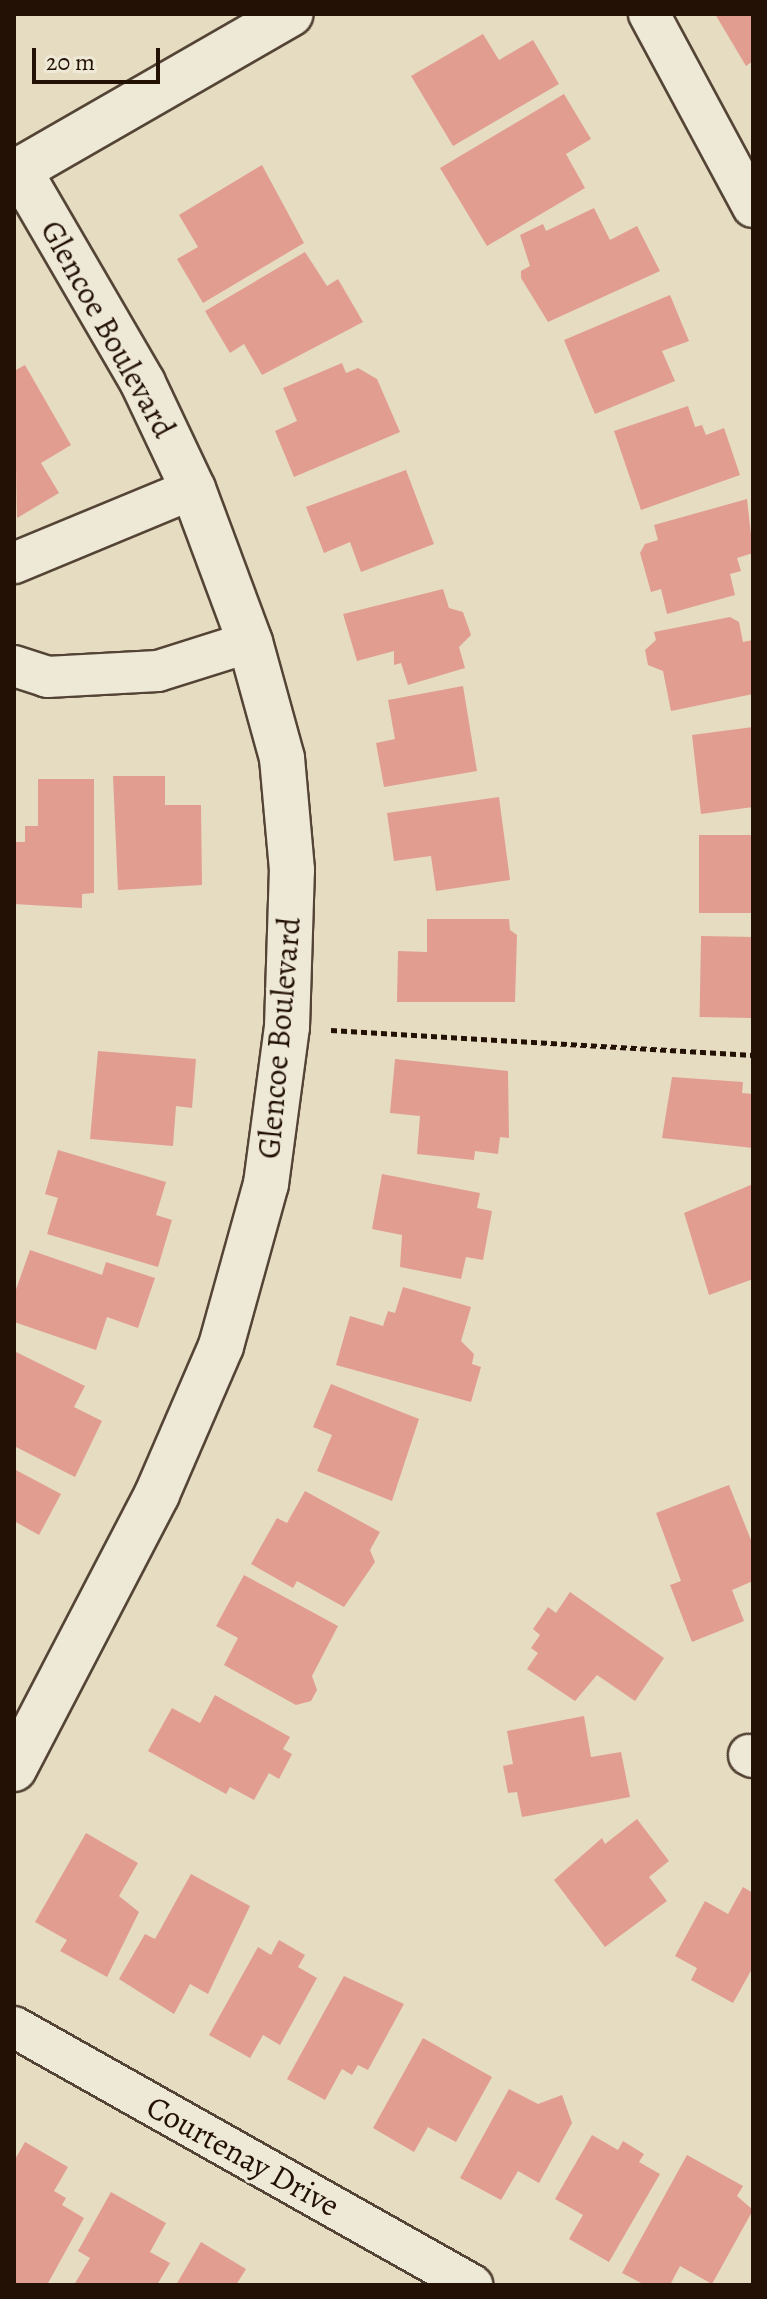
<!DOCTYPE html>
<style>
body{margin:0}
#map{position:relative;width:767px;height:2299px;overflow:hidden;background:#e5dcc1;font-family:Alegreya,serif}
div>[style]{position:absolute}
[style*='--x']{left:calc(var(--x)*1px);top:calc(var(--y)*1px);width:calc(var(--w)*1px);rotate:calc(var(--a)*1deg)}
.building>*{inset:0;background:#e29d91;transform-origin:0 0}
.path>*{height:5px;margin-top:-2.5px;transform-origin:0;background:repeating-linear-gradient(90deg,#231106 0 6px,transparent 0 10px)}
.roads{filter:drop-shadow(2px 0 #544435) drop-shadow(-2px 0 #544435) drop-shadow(0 2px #544435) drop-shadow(0 -2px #544435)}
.street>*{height:40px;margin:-20px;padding:0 20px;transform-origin:20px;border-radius:20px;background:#eee8d7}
.secondary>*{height:44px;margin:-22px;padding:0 22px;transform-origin:22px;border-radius:22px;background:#eee8d7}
span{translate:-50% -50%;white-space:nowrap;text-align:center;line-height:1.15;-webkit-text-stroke:6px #eee8d7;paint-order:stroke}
.street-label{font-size:32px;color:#231106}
.frame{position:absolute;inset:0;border:16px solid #231106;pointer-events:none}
.scale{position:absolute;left:32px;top:48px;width:128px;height:36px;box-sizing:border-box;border:4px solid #231106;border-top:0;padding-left:10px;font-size:24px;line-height:28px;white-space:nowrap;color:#231106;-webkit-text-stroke:6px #eee8d7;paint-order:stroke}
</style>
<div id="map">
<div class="building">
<div style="clip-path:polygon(715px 14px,753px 14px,753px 61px,746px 66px)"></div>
<div style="clip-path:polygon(483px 34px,499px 60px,533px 40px,559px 84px,453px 146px,411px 76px)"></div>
<div style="clip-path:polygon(564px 94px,591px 139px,566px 154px,585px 188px,487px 246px,440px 168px)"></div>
<div style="clip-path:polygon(262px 165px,304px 243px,203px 303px,177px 259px,198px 247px,179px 215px)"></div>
<div style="clip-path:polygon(594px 208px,610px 240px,637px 226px,660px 271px,548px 322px,521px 278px,521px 271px,530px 266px,520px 235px,543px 224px,546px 231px)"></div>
<div style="clip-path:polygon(305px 252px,327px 286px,338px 279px,363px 322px,262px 375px,244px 344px,230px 353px,205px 311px)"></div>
<div style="clip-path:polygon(670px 295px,689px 341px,662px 351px,675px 381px,595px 414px,564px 340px)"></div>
<div style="clip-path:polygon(342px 363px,346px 373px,358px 368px,377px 379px,400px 432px,294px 477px,275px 431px,297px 421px,283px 388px)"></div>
<div style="clip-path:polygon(25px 365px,71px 445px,41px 463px,59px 493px,17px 518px,14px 371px)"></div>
<div style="clip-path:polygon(688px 406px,695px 427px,702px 425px,706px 435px,724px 428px,740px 475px,641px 510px,614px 431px)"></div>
<div style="clip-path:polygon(406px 470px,434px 544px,361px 572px,350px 542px,324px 553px,306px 507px)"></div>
<div style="clip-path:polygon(747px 499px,753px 553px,737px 558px,741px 571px,730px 574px,735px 595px,667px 614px,661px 589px,651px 592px,640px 553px,645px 544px,658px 540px,654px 525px)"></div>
<div style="clip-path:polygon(443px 589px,449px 608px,463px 612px,471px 635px,459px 647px,465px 668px,408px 685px,401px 663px,394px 665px,394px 651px,357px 661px,343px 614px)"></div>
<div style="clip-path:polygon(730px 617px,739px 622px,743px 642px,753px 640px,753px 694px,671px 711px,663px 671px,648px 665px,645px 650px,656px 640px,654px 632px)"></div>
<div style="clip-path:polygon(463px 686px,477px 771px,384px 787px,376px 743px,395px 739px,388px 700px)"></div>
<div style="clip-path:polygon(753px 727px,753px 807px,701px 814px,692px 735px)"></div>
<div style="clip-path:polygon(113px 776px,165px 776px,165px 805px,201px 805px,202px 885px,118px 890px)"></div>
<div style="clip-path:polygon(38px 779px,94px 779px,94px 893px,82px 894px,82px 908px,14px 904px,14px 842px,25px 842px,25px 826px,38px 826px)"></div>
<div style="clip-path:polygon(499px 797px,510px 880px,436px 891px,431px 856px,394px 861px,387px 813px)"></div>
<div style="left:753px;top:835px;width:78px;height:54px;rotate:90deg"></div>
<div style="clip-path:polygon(427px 919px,509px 919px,510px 930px,517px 935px,515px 1002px,397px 1002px,398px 951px,427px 952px)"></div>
<div style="left:701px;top:936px;width:52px;height:81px;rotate:1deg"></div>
<div style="clip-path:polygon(98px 1051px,196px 1059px,192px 1108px,176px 1106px,173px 1146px,90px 1139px)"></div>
<div style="clip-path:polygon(395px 1059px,508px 1071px,509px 1138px,500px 1137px,498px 1154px,475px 1151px,474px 1160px,417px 1154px,420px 1116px,390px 1113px)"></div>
<div style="clip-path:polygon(672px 1077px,743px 1082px,742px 1093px,753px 1094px,753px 1148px,662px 1138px)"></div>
<div style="clip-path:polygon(58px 1150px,166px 1182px,156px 1215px,172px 1220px,158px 1267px,47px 1234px,58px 1198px,45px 1194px)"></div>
<div style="clip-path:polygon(382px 1174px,480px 1193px,477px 1208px,492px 1211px,483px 1260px,466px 1257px,461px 1279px,400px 1267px,402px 1235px,372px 1229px)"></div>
<div style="clip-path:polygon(753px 1184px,753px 1279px,709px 1295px,684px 1213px)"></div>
<div style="clip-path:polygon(30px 1250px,102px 1275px,106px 1262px,155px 1278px,138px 1328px,107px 1317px,96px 1350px,14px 1322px,14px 1295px)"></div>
<div style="clip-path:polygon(403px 1287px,471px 1307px,461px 1341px,474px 1354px,472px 1364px,481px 1367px,471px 1402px,336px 1365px,350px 1316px,383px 1326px,388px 1311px,395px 1313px)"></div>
<div style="clip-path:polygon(14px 1351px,85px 1386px,74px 1407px,102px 1421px,75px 1477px,14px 1446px)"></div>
<div style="clip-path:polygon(331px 1384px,419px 1419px,392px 1501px,317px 1471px,332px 1435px,313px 1427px)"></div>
<div style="clip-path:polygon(14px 1469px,61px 1494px,39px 1535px,14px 1521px)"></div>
<div style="clip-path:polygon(729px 1485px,753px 1545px,753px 1581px,732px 1590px,744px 1621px,692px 1642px,670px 1585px,681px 1581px,656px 1513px)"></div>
<div style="clip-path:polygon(305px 1491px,380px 1532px,370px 1550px,375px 1562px,344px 1607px,297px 1581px,293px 1588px,251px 1564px,277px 1518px,287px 1523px)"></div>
<div style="clip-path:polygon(244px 1575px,338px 1626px,312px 1676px,317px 1690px,311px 1701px,296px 1705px,224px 1665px,238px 1638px,216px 1626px)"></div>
<div style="clip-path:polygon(570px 1592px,664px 1658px,635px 1701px,597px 1675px,575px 1701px,527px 1669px,538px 1653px,531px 1648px,540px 1635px,533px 1629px,548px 1607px,556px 1613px)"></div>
<div style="clip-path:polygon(215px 1695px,290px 1737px,283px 1749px,292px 1754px,279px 1779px,269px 1773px,254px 1800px,230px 1787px,226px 1794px,148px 1751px,172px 1708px,200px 1723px)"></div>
<div style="clip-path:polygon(584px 1716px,591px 1757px,621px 1752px,630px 1797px,522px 1817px,517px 1792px,508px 1793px,503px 1766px,513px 1764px,507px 1731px)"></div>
<div style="clip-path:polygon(637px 1819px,669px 1861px,649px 1877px,667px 1901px,605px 1947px,554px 1880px,602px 1838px,605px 1844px)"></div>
<div style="clip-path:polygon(86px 1833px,138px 1863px,119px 1896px,139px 1912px,107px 1977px,60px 1951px,67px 1940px,35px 1922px)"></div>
<div style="clip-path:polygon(191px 1874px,250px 1906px,208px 1994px,190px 1984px,174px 2014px,119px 1979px,145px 1934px,155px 1939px)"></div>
<div style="clip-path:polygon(743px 1887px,753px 1893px,753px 1967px,733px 2003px,691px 1980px,697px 1968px,675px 1956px,705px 1901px,728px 1914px)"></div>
<div style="clip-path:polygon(279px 1940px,305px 1955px,298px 1967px,317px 1978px,280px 2045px,263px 2035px,250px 2058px,209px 2035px,258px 1947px,271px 1955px)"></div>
<div style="clip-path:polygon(344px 1976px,404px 2004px,368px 2070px,358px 2065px,352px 2075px,342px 2069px,325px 2100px,287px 2079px)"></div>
<div style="clip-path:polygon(423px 2038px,492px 2077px,456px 2142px,428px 2127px,414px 2152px,373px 2128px)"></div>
<div style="clip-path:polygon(509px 2089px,538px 2104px,562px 2095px,572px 2123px,539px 2183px,518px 2171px,501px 2200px,460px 2178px)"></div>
<div style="clip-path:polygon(592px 2135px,618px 2150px,623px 2141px,644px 2154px,639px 2162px,660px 2174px,609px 2262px,569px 2239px,583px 2215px,555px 2199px)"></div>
<div style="clip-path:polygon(25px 2142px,68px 2167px,54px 2191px,66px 2198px,62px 2205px,84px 2218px,47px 2285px,14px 2285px,14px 2161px)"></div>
<div style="clip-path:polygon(687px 2155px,743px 2186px,737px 2196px,753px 2210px,712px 2284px,680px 2266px,670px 2285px,645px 2285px,622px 2273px)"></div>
<div style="clip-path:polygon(111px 2192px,166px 2223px,150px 2252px,170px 2263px,157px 2285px,74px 2285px,90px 2258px,78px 2251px)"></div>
<div style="clip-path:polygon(201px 2242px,246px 2269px,236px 2285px,176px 2285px)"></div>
</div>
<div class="path">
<div style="--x:331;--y:1030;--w:423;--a:3.4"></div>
</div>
<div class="roads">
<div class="street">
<div style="--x:649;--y:14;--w:219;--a:61.7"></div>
<div style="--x:14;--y:563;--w:194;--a:-22.5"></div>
<div style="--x:14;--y:666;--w:35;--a:18"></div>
<div style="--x:47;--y:677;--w:111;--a:-3.1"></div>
<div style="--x:158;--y:671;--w:96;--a:-17.5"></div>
<div style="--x:749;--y:1755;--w:4;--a:27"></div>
<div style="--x:14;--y:2027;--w:526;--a:29.39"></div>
</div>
<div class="secondary">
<div style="--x:14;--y:173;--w:319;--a:-29.9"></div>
<div style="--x:14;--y:1769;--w:310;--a:-62.5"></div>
<div style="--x:157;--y:1494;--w:161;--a:-66.6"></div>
<div style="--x:221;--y:1346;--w:168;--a:-74.5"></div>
<div style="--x:266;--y:1184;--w:158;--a:-82.4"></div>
<div style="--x:287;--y:1027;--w:157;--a:-88.2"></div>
<div style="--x:292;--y:870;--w:112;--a:-95.1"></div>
<div style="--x:282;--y:758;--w:120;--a:-105.4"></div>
<div style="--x:250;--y:642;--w:163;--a:-110.4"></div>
<div style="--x:193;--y:489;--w:117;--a:-115.3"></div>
<div style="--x:143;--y:383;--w:246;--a:-120.2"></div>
</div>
</div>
<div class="street-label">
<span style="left:108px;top:329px;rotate:61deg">Glencoe Boulevard</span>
<span style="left:279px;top:1038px;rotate:-85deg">Glencoe Boulevard</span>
<span style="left:243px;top:2156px;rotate:29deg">Courtenay Drive</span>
</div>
<div class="frame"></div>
<div class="scale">20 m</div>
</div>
